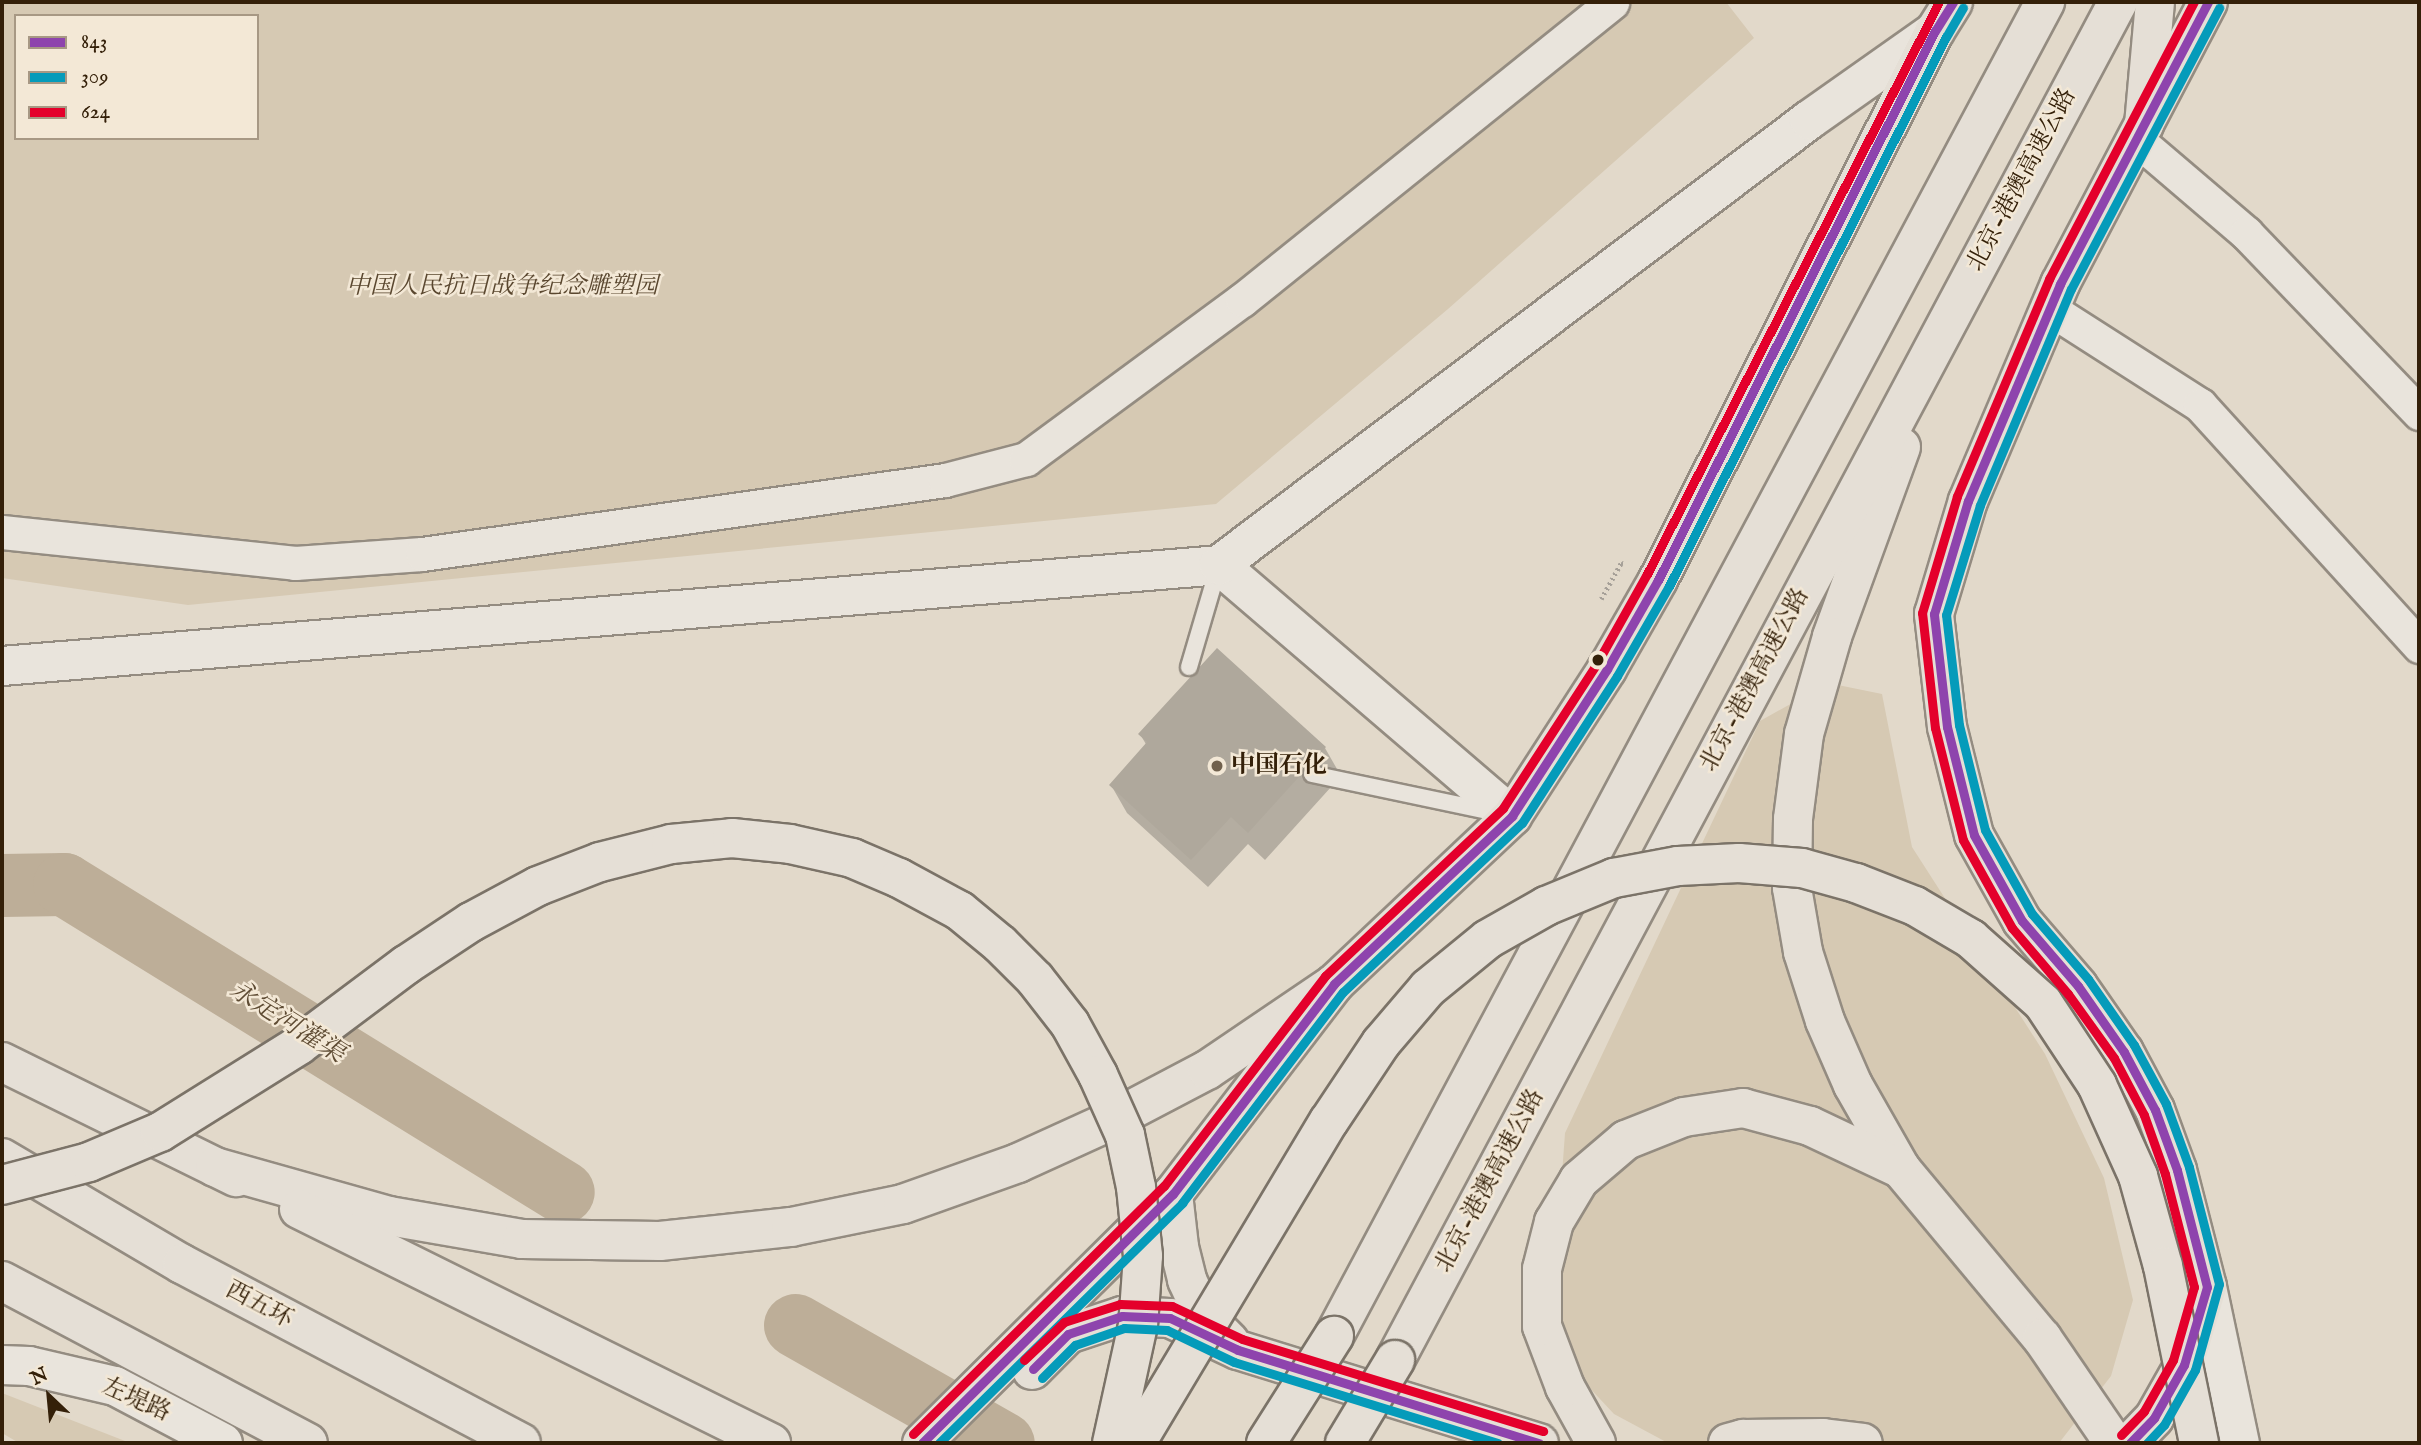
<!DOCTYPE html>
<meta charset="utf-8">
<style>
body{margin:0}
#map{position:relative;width:2421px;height:1445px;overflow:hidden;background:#e2d9ca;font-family:"IM FELL English","Noto Serif SC",serif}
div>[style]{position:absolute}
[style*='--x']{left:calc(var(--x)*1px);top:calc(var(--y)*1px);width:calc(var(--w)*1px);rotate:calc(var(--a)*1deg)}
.green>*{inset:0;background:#d6c9b3}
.shadow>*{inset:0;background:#0003}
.river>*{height:63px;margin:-31.5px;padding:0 31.5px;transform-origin:31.5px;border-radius:31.5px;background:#bdae98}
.building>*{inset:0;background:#afa89c}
.path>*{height:4.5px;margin-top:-2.25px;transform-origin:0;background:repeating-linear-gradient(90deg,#a6a098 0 2px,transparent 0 5.5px)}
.roads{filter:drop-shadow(2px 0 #948c81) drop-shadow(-2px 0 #948c81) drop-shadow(0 2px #948c81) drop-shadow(0 -2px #948c81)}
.service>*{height:16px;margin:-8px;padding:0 8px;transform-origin:8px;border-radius:8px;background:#e9e4dc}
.minor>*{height:33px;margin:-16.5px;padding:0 16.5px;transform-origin:16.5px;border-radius:16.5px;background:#e9e4dc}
.tertiary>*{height:38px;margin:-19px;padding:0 19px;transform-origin:19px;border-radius:19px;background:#e9e4dc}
.secondary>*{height:38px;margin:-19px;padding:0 19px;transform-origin:19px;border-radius:19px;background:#e9e4dc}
.trunk>*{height:38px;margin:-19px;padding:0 19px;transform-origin:19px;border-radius:19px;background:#e5dfd6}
.motorway>*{height:38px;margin:-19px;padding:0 19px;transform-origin:19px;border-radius:19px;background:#e5dfd6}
.bridges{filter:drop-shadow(2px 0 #7b7368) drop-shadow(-2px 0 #7b7368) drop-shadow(0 2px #7b7368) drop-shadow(0 -2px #7b7368)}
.motorway-bridge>*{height:38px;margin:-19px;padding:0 19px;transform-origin:19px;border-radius:19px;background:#e5dfd6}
.bus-1>*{height:9px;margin:-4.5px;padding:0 4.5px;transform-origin:4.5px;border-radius:4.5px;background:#8e44ad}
.bus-2>*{height:9px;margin:-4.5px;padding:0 4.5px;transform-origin:4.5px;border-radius:4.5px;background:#059bba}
.bus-3>*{height:9px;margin:-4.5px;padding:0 4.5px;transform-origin:4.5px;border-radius:4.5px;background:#e4002b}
.dots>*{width:19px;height:19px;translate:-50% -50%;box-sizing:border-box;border:4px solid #f3e8d6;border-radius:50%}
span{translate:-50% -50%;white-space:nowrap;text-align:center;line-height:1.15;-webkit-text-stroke:5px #f3e8d6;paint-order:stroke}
.street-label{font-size:24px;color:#342009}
.park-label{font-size:24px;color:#5a472f;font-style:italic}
.poi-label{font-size:24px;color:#342009;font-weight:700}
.left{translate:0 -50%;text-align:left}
.water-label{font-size:26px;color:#5e4b33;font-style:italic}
.frame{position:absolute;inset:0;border:4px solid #342009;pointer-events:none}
.legend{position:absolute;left:14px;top:14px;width:245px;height:126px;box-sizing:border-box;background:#f3e8d6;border:2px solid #a79884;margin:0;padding:9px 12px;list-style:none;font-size:21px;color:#342009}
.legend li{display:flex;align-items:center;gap:14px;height:35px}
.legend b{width:35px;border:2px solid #a79884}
.north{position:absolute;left:14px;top:1361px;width:70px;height:70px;-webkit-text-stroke:5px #f3e8d6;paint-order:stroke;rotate:334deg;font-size:19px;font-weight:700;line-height:28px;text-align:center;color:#342009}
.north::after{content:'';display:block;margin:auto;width:24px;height:32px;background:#342009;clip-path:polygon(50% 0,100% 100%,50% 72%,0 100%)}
</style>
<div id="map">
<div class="green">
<div style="clip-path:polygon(evenodd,2px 2px,1726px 2px,1754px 38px,1448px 309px,1216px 504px,188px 605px,2px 578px,2px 2px,16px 16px,257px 16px,257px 138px,16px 138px,16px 16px)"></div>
<div style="clip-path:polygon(1828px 683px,1882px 694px,1912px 847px,2045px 1054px,2104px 1178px,2133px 1300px,2111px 1376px,2059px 1443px,1668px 1443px,1614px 1414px,1572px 1369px,1553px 1298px,1565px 1133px,1760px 721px)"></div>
<div style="clip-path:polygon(2px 1393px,125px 1441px,129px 1443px,19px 1443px,2px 1433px)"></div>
</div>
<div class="shadow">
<div style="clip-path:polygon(1217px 650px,1325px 748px,1341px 776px,1265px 860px,1248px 844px,1208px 887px,1127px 813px,1111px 785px,1147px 746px,1140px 734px)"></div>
</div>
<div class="river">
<div style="--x:2;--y:885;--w:62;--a:-0.9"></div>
<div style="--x:64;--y:884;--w:586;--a:31.68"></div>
<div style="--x:795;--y:1325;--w:239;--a:29.6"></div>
</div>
<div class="building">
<div style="clip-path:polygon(1217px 648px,1326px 747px,1248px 833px,1231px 817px,1191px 860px,1109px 785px,1147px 742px,1138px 734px)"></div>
</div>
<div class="path">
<div style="--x:1601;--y:599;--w:41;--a:-60.9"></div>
<div style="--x:1621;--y:563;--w:3;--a:18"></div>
</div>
<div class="roads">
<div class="service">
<div style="--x:1189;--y:667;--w:106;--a:-73.6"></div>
<div style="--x:1312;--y:774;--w:184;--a:11.9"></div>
</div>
<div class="minor">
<div style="--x:2136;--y:139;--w:145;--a:40.5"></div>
<div style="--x:2246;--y:233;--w:250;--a:46.1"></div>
<div style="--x:2050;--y:309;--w:178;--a:32.6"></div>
<div style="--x:2200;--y:405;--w:326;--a:47.7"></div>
<div style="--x:2;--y:532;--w:295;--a:6"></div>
<div style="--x:295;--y:563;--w:127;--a:-4.1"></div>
<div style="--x:422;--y:554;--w:528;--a:-8.05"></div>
<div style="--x:945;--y:480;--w:84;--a:-14.5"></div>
<div style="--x:1026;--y:459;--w:268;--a:-36.4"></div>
<div style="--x:1242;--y:300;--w:475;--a:-38.8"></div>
</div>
<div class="tertiary">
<div style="--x:1219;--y:565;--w:386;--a:40.6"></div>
<div style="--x:2;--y:666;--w:1221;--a:-4.74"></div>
<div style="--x:1219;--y:565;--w:739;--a:-37.02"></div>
<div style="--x:1809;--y:120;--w:154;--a:-35.2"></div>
<div style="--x:2207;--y:1287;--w:159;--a:78.1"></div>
</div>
<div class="secondary">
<div style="--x:2;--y:1365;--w:27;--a:2"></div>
<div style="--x:29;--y:1366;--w:88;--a:13.1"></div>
<div style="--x:115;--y:1386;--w:122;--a:27.8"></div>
</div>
<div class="trunk">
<div style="--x:1173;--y:1194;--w:53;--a:83.5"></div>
<div style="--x:1179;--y:1247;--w:34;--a:76"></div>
<div style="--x:1187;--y:1280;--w:38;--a:65"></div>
<div style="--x:1203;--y:1315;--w:37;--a:45"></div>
<div style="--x:1032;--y:1370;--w:51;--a:-45"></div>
<div style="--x:1068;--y:1334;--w:57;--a:-18.4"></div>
<div style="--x:1122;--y:1316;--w:48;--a:2.4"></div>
<div style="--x:1170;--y:1318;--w:75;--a:25.2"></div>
<div style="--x:1238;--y:1350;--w:315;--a:17.2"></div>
<div style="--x:922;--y:1443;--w:354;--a:-44.8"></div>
<div style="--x:1173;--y:1194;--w:265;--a:-52.5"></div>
<div style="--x:1334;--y:984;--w:245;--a:-43.3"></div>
<div style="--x:1512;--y:816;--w:175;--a:-57.1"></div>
<div style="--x:1607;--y:669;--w:103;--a:-60.2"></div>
<div style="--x:1658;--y:580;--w:615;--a:-63.23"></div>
<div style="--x:1935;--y:31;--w:34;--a:-58"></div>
<div style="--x:2130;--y:1443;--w:35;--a:-46"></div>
<div style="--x:2154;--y:1418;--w:61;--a:-60.5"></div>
<div style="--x:2184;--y:1365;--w:81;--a:-73.6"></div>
<div style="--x:2207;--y:1287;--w:121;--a:-104.4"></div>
<div style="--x:2177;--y:1170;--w:64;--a:-110.1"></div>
<div style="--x:2155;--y:1110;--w:66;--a:-118.1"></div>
<div style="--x:2124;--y:1052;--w:80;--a:-124.9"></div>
<div style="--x:2078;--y:986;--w:86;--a:-130.7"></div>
<div style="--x:2022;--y:921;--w:98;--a:-119.2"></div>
<div style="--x:1974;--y:835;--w:111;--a:-104"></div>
<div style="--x:1947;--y:727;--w:114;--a:-96.6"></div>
<div style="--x:1934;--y:614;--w:118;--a:-73.3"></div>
<div style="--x:1968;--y:501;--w:236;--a:-67"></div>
<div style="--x:2060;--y:284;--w:318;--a:-62.3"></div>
</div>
<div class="motorway">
<div style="--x:2144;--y:125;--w:123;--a:-84.9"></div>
<div style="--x:1901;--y:447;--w:202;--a:110"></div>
<div style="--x:1832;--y:637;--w:101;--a:106.1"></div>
<div style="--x:1804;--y:734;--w:86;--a:97.4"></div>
<div style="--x:1793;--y:819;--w:69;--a:90.8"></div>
<div style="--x:1792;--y:888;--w:65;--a:80.2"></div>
<div style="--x:1803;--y:952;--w:72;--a:72.3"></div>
<div style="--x:1825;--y:1021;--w:70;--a:66.4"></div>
<div style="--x:1853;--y:1085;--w:97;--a:60.3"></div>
<div style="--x:1901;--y:1169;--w:220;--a:50.2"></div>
<div style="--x:2042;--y:1338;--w:127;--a:55.6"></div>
<div style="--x:2;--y:1062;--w:261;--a:26.2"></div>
<div style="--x:2;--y:1158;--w:209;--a:30.5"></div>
<div style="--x:182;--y:1264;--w:383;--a:27.8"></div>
<div style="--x:215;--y:1167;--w:181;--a:15.7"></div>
<div style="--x:389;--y:1216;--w:135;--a:9.8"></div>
<div style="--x:522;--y:1239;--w:138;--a:0.8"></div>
<div style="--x:660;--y:1241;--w:132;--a:-6.1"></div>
<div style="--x:791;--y:1227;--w:114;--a:-11.6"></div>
<div style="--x:903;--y:1204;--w:122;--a:-19.6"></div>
<div style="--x:1018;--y:1163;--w:99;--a:-24.5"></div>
<div style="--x:1108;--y:1122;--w:112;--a:-27.7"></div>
<div style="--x:1207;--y:1070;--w:153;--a:-34.1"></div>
<div style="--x:299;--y:1209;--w:527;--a:26.37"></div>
<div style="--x:2;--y:1281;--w:346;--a:27.9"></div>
<div style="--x:1334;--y:1336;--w:1512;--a:-61.94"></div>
<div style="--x:1395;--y:1360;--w:1538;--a:-61.97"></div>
<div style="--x:1596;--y:1443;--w:64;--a:-119"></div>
<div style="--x:1565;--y:1387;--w:65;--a:-110.7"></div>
<div style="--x:1542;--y:1326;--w:57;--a:-90"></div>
<div style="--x:1542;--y:1269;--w:49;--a:-75.7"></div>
<div style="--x:1554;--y:1222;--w:49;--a:-59.2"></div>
<div style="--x:1579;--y:1180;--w:62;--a:-40.4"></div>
<div style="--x:1626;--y:1140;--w:62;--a:-21.6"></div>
<div style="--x:1684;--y:1117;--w:60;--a:-8.7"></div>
<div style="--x:1743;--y:1108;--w:69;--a:15"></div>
<div style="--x:1810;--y:1126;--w:101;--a:25.3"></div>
<div style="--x:1728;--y:1443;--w:16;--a:-15"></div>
<div style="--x:1743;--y:1439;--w:80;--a:-0.7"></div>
<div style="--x:1823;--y:1438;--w:40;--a:7.1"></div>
</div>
</div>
<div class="bridges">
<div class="motorway-bridge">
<div style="--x:2;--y:1185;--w:90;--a:-14.8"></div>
<div style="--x:89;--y:1162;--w:77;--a:-22.9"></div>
<div style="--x:160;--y:1132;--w:164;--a:-32"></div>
<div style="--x:299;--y:1045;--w:134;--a:-36.8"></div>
<div style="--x:406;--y:965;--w:78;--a:-33.5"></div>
<div style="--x:471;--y:922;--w:76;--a:-28.2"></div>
<div style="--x:538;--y:886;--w:66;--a:-21.2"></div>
<div style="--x:600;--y:862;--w:73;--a:-14.2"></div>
<div style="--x:671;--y:844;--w:61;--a:-5.6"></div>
<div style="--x:732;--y:838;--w:58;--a:5.9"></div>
<div style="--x:790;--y:844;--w:64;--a:12.7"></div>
<div style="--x:852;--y:858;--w:51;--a:23.1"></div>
<div style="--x:899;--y:878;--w:69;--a:28.4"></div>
<div style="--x:960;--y:911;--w:52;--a:39.5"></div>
<div style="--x:1000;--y:944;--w:49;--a:45"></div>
<div style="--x:1035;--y:979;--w:57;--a:52.1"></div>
<div style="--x:1070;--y:1024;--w:58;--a:61.2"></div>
<div style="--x:1098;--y:1075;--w:66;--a:65.8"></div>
<div style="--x:1125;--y:1135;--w:53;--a:78.1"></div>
<div style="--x:1136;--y:1187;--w:69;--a:84.2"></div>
<div style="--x:1143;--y:1256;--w:69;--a:94.1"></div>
<div style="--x:1138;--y:1325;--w:121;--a:102.4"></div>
<div style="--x:1136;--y:1443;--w:375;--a:-59.1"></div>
<div style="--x:1329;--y:1121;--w:94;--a:-56.3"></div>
<div style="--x:1381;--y:1043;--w:72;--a:-49.5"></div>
<div style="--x:1428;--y:988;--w:77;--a:-39.2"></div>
<div style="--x:1488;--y:939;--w:67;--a:-29.6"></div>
<div style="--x:1546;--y:906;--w:74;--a:-22.4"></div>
<div style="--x:1614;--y:878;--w:65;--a:-10.6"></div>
<div style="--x:1678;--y:866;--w:61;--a:-2.8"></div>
<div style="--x:1739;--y:863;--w:63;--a:4.5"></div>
<div style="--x:1802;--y:868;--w:56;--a:15.5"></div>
<div style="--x:1856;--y:883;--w:63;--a:21.3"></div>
<div style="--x:1915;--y:906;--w:65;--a:30.5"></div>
<div style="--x:1971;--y:939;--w:96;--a:41.6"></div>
<div style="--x:2043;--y:1003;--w:98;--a:56.6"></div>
<div style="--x:2097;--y:1085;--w:100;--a:65.7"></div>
<div style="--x:2138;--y:1176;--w:93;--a:74.5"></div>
<div style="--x:2163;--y:1266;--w:181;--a:78.5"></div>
<div style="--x:1266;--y:1443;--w:127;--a:-57.6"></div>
<div style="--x:1345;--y:1443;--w:97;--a:-58.9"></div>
</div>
</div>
<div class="bus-1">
<div style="--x:1033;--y:1369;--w:49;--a:-45"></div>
<div style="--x:1068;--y:1334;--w:57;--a:-18.4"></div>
<div style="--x:1122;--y:1316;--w:48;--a:2.4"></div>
<div style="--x:1170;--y:1318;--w:75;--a:25.2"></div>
<div style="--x:1238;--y:1350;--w:315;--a:17.2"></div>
<div style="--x:922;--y:1443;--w:354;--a:-44.8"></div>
<div style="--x:1173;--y:1194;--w:265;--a:-52.5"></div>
<div style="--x:1334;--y:984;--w:245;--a:-43.3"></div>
<div style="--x:1512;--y:816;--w:175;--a:-57.1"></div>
<div style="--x:1607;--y:669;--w:103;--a:-60.2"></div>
<div style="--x:1658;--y:580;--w:615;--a:-63.23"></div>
<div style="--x:1935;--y:31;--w:34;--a:-58"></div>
<div style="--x:2130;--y:1443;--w:35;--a:-46"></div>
<div style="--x:2154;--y:1418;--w:61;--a:-60.5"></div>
<div style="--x:2184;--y:1365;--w:81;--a:-73.6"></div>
<div style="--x:2207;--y:1287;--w:121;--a:-104.4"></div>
<div style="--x:2177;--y:1170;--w:64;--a:-110.1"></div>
<div style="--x:2155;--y:1110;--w:66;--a:-118.1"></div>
<div style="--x:2124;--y:1052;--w:80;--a:-124.9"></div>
<div style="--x:2078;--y:986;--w:86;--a:-130.7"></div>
<div style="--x:2022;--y:921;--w:98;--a:-119.2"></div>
<div style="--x:1974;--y:835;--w:111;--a:-104"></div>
<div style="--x:1947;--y:727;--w:114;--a:-96.6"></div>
<div style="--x:1934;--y:614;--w:118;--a:-73.3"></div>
<div style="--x:1968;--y:501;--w:236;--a:-67"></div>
<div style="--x:2060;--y:284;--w:318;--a:-62.3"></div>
</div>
<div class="bus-2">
<div style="--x:1042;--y:1378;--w:47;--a:-45"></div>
<div style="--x:1075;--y:1345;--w:52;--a:-19.1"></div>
<div style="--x:1124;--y:1328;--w:43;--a:2.7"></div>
<div style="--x:1167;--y:1330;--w:74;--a:25.5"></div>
<div style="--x:1234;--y:1362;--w:276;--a:17.1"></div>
<div style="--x:939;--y:1443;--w:342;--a:-44.6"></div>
<div style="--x:1182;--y:1203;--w:265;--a:-52.7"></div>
<div style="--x:1343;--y:992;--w:246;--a:-43.4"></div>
<div style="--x:1522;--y:823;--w:175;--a:-57.1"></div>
<div style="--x:1617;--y:676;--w:104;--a:-60"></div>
<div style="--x:1669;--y:586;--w:615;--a:-63.23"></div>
<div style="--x:1946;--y:37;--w:34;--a:-60"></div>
<div style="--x:2147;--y:1443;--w:25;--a:-47"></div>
<div style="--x:2164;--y:1425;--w:63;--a:-60.6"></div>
<div style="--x:2195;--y:1370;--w:89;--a:-74.4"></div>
<div style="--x:2219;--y:1284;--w:121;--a:-104.4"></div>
<div style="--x:2189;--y:1167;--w:67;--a:-110.1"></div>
<div style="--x:2166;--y:1104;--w:67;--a:-118.5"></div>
<div style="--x:2134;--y:1045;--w:80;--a:-124.9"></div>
<div style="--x:2088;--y:979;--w:86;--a:-130.7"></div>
<div style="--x:2032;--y:914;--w:96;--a:-119.2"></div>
<div style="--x:1985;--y:830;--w:108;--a:-103.9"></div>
<div style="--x:1959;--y:725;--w:111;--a:-96.7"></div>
<div style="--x:1946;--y:615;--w:115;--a:-72.8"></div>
<div style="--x:1980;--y:505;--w:234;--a:-67.2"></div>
<div style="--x:2071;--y:289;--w:318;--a:-62.2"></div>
</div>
<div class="bus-3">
<div style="--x:1024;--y:1360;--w:55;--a:-43.5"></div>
<div style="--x:1064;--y:1322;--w:59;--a:-17.8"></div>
<div style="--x:1120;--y:1304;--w:52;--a:2.2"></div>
<div style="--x:1172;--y:1306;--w:77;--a:25.2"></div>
<div style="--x:1242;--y:1339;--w:315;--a:17"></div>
<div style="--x:913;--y:1434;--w:353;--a:-44.7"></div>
<div style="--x:1164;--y:1186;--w:265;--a:-52.5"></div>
<div style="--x:1325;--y:976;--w:245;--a:-43.3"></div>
<div style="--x:1503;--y:808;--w:173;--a:-57"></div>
<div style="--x:1597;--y:663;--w:102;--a:-60.7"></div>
<div style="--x:1647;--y:574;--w:642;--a:-62.96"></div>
<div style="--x:2121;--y:1435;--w:33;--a:-46"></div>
<div style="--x:2144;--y:1411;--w:59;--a:-60.4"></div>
<div style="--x:2173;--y:1360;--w:76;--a:-74"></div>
<div style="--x:2194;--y:1287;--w:117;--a:-104.4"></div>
<div style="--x:2165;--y:1174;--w:63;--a:-109.6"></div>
<div style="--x:2144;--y:1115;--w:64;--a:-117.8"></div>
<div style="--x:2114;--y:1058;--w:79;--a:-125.7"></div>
<div style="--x:2068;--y:994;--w:87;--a:-130.3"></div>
<div style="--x:2012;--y:928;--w:101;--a:-119.1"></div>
<div style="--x:1963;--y:840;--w:115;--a:-104"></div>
<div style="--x:1935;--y:728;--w:116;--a:-96.4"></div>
<div style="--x:1922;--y:613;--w:122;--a:-73.3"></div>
<div style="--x:1957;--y:496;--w:236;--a:-67"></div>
<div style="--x:2049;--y:279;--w:313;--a:-62.4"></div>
</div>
<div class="dots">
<div style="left:1598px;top:660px;background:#342009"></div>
<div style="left:1217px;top:766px;background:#71614d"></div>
</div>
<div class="street-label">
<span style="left:2022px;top:180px;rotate:-62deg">北京-港澳高速公路</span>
<span style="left:1755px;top:680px;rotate:-62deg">北京-港澳高速公路</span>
<span style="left:1490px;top:1181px;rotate:-62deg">北京-港澳高速公路</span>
<span style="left:259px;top:1305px;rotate:28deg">西五环</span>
<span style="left:136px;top:1400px;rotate:24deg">左堤路</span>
</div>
<div class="park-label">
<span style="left:502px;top:287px">中国人民抗日战争纪念雕塑园</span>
</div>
<div class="poi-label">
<span class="left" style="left:1231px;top:766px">中国石化</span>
</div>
<div class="water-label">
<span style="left:287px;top:1022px;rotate:32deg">永定河灌渠</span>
</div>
<div class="frame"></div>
<ul class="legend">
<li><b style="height:9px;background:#8e44ad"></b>843</li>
<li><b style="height:9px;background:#059bba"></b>309</li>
<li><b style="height:9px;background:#e4002b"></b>624</li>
</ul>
<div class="north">N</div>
</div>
